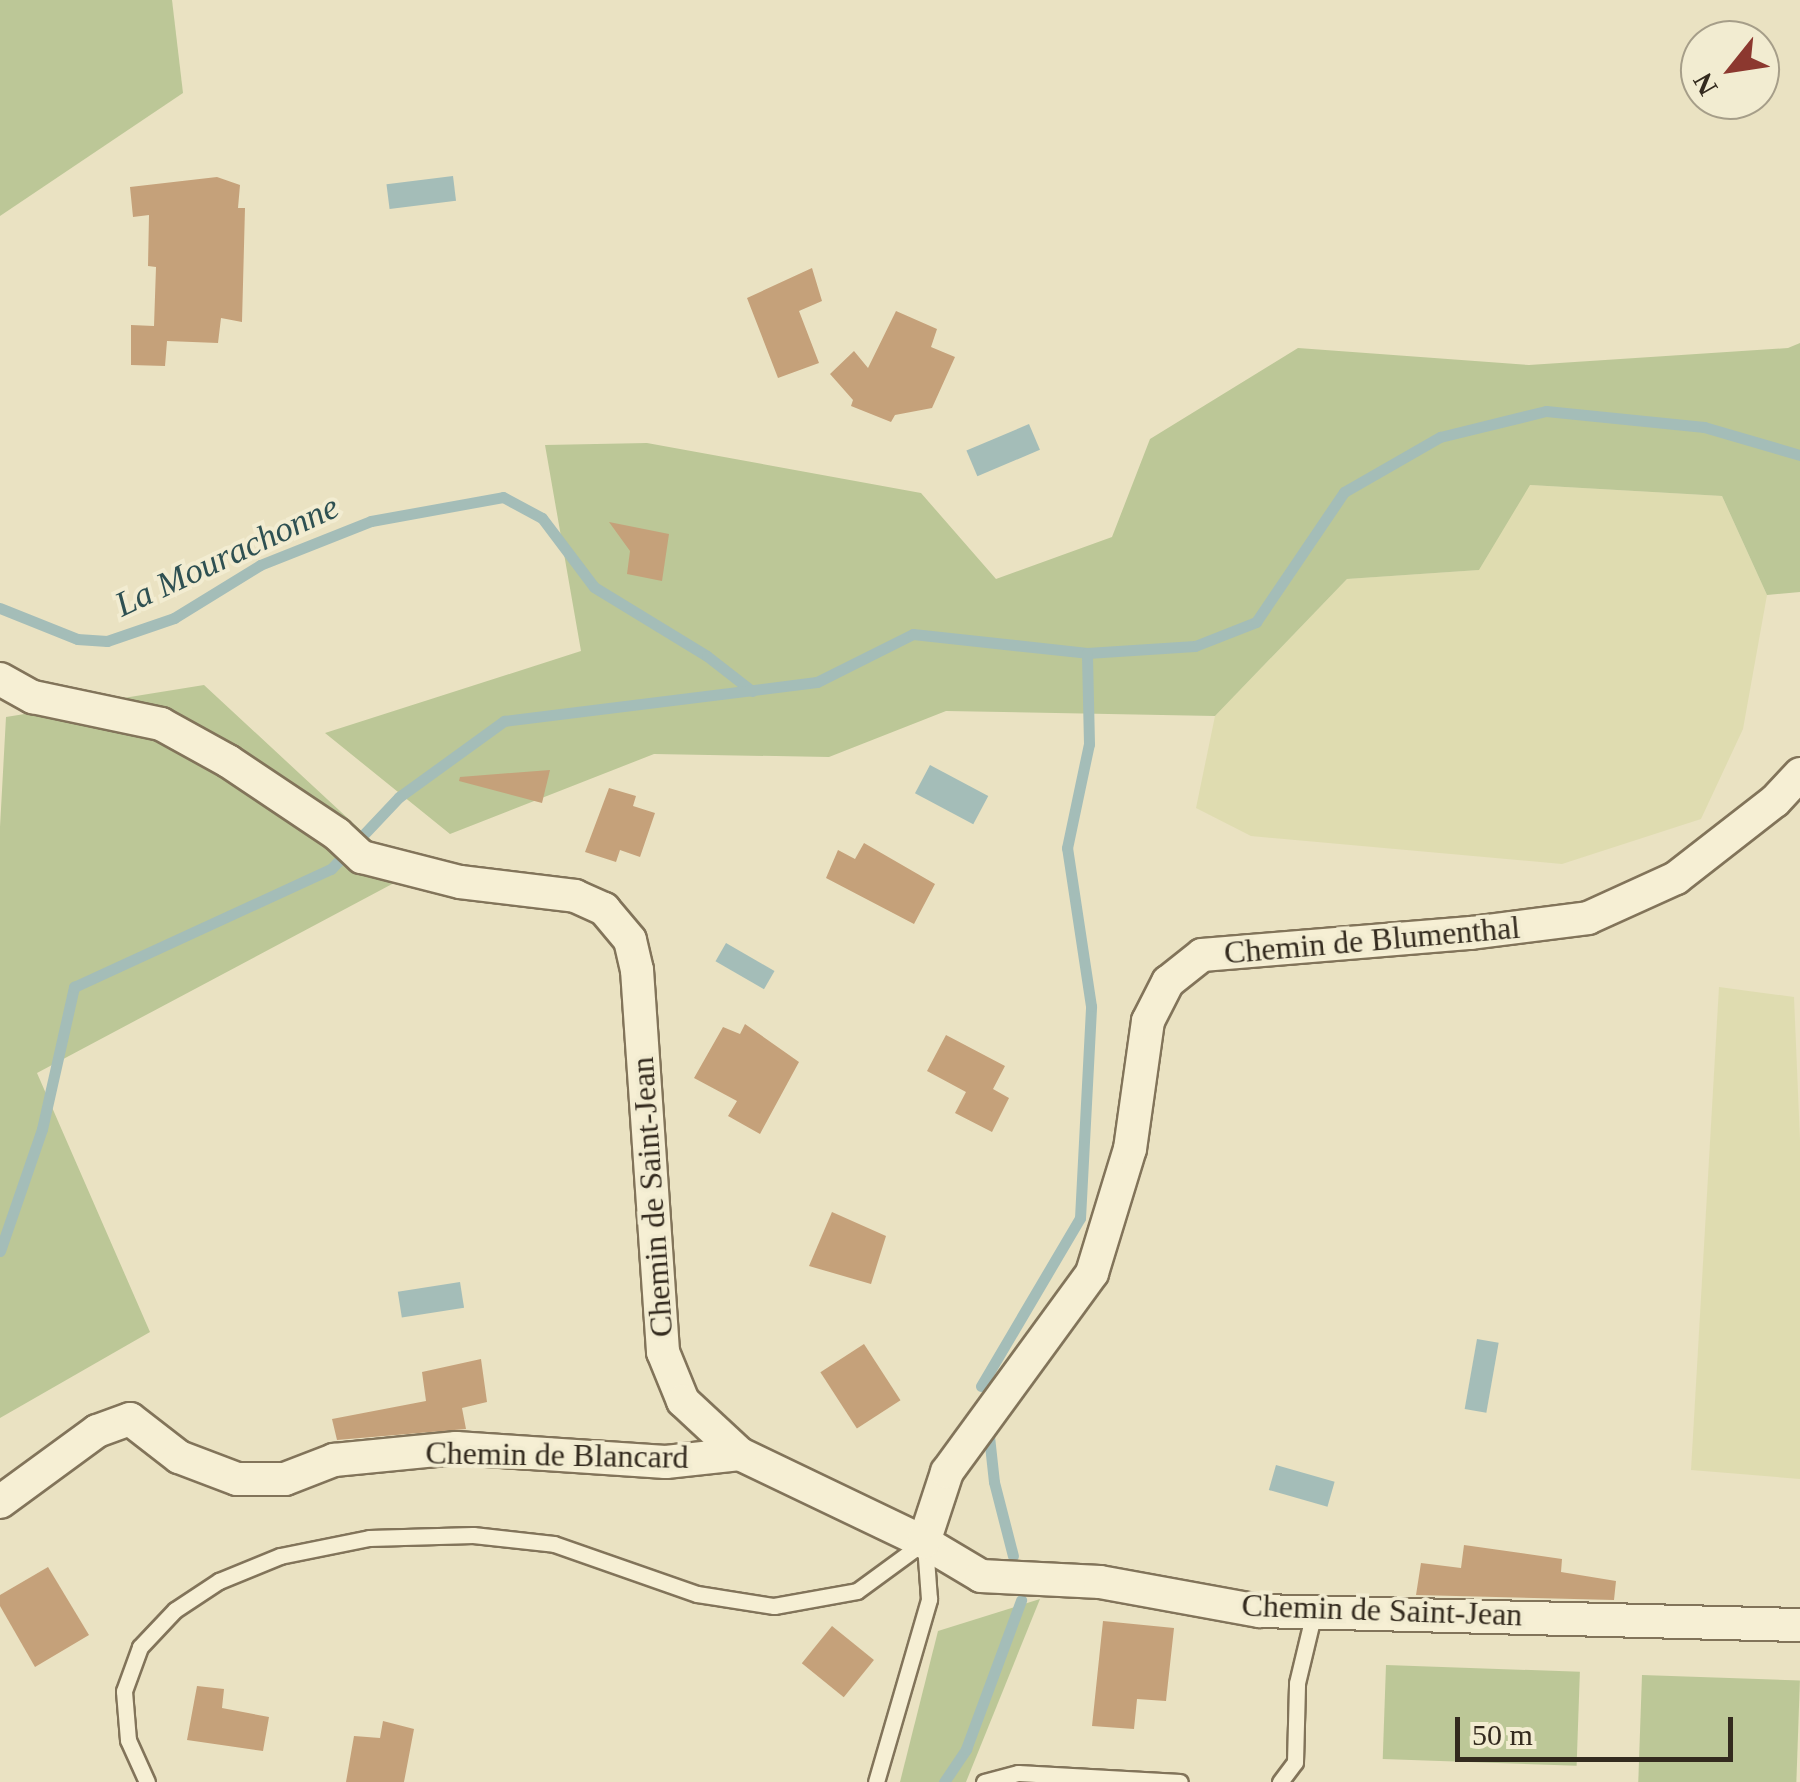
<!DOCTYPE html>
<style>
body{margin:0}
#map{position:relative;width:1800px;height:1782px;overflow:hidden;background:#eae2c2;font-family:"Times New Roman",serif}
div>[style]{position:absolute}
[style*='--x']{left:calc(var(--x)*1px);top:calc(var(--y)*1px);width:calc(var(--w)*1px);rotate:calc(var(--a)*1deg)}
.farmland>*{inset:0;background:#dfdcb0}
.green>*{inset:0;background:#bcc797;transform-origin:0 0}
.water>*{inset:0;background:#a4bdb8;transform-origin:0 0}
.stream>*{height:11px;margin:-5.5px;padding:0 5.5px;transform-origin:5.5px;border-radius:5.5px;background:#a4bdb8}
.building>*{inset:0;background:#c5a17a;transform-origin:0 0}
.roads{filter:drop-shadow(2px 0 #82745a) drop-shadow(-2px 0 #82745a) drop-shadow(0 2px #82745a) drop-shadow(0 -2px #82745a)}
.lane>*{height:15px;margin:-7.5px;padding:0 7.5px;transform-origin:7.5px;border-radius:7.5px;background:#f6efd4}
.street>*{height:32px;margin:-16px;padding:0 16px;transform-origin:16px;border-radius:16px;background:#f6efd4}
span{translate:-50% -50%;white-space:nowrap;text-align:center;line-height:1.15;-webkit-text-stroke:8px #f2ecd1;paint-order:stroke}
.street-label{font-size:32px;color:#332a1e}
.water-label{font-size:35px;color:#2e5052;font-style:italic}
.north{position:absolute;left:1680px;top:20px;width:100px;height:100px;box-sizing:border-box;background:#f2ecd1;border:2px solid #a69e89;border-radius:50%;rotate:240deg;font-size:28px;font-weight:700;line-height:40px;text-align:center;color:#332a1e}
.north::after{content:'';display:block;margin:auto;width:35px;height:45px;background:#8c382f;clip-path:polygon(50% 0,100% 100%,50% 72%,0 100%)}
.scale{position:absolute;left:1455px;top:1717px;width:278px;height:45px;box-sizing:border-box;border:5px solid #332a1e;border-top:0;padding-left:12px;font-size:30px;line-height:35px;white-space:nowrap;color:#332a1e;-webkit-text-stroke:8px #f2ecd1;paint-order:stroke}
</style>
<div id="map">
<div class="farmland">
<div style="clip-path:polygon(1529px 485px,1722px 496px,1767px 595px,1743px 729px,1701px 819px,1562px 864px,1251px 836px,1196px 808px,1215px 716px,1347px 579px,1479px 570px)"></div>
<div style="clip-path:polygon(1719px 987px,1794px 997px,1800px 1140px,1800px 1479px,1691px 1470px)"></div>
</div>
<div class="green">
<div style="clip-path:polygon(0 0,172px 0,183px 93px,0 216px)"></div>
<div style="clip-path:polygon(1800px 343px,1800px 592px,1767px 595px,1722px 496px,1530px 485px,1479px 570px,1347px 579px,1215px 716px,946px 711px,829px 757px,654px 754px,450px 834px,325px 733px,581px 651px,545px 445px,647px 443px,921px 493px,996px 579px,1112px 537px,1150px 439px,1298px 348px,1529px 365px,1788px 348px)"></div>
<div style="clip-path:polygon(204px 685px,409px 875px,37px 1073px,150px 1332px,0 1418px,0 827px,6px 717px)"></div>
<div style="clip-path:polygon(1040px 1599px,966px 1782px,900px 1782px,938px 1631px)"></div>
<div style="left:1386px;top:1665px;width:194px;height:94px;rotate:2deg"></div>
<div style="left:1642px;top:1675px;width:158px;height:107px;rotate:2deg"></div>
</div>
<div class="water">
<div style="left:453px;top:176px;width:25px;height:67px;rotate:83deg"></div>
<div style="left:1029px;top:424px;width:28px;height:68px;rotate:67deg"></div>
<div style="left:930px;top:765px;width:66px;height:32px;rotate:28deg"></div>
<div style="left:726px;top:943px;width:56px;height:21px;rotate:30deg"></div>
<div style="left:460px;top:1282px;width:26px;height:63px;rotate:81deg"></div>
<div style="left:1477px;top:1339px;width:22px;height:71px;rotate:10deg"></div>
<div style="left:1276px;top:1465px;width:61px;height:26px;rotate:16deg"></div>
</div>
<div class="stream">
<div style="--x:0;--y:608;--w:83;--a:21.9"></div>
<div style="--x:77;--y:639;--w:30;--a:4"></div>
<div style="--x:107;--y:641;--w:71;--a:-18.9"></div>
<div style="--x:174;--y:618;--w:101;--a:-31.6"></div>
<div style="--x:260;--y:565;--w:119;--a:-21.6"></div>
<div style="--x:371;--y:521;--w:134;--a:-10.3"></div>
<div style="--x:503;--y:497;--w:44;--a:28.3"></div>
<div style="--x:542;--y:518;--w:86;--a:53"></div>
<div style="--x:594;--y:587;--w:132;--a:31.4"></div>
<div style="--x:707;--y:656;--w:57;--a:37.9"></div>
<div style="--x:0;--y:1251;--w:129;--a:-71"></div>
<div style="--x:42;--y:1129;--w:146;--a:-77.3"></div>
<div style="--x:74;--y:987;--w:283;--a:-24.7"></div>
<div style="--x:331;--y:869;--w:99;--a:-46.6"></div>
<div style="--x:399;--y:797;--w:130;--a:-35.9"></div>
<div style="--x:504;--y:721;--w:315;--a:-7.1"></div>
<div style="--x:817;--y:682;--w:107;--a:-26.6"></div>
<div style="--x:913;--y:634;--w:175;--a:6.2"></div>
<div style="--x:1087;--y:653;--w:108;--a:-3.7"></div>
<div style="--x:1195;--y:646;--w:66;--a:-21.5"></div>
<div style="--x:1256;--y:622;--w:157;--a:-55.9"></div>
<div style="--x:1344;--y:492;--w:111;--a:-29.8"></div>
<div style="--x:1440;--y:437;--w:109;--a:-13.8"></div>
<div style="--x:1546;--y:411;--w:159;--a:5.8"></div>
<div style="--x:1704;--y:427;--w:100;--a:16.3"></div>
<div style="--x:981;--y:1386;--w:195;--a:-59.5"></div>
<div style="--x:1080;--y:1218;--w:212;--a:-87"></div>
<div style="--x:1091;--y:1006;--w:160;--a:-98.6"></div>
<div style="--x:1067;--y:848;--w:106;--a:-78.1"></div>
<div style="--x:1089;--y:744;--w:91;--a:-91.3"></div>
<div style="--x:989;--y:1436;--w:46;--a:83.8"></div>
<div style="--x:994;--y:1482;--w:76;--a:75.6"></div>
<div style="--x:944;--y:1782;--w:40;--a:-56"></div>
<div style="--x:966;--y:1749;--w:159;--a:-69.7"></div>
</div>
<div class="building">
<div style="clip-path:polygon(217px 177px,240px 185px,238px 208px,245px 208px,242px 322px,221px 318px,218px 343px,167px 341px,165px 366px,131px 365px,131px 325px,154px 326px,156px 267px,148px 266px,149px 215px,133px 217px,130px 187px)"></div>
<div style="clip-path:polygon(812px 268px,822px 301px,799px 311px,819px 363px,778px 378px,747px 298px)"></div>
<div style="clip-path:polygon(896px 311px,937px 329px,931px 347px,955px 357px,932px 408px,895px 415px,891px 422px,851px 406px,853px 400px,830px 374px,854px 351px,868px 368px)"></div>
<div style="clip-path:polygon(609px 522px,669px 534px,662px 581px,627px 574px,630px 551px)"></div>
<div style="clip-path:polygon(550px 770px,542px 803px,459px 781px,460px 777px)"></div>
<div style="clip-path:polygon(609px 788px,636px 796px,633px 806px,655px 813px,640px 857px,620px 850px,616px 862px,585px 852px)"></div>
<div style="clip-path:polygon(864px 843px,935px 884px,914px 924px,826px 878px,838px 850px,855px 859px)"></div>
<div style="clip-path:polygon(745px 1024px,799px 1062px,760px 1134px,728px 1116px,737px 1101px,694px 1078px,723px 1027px,740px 1034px)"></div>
<div style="clip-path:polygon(946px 1035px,1005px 1066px,993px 1089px,1009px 1098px,992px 1132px,955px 1113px,966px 1092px,927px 1071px)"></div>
<div style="clip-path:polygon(832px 1212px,886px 1236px,871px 1284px,809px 1266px)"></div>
<div style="left:864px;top:1344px;width:67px;height:52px;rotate:57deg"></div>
<div style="clip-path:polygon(481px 1359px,487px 1402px,462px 1408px,466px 1429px,337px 1440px,332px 1419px,426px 1401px,422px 1372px)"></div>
<div style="clip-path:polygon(1464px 1545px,1562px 1559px,1561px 1572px,1616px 1581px,1614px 1600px,1416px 1595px,1421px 1563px,1461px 1568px)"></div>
<div style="clip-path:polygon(48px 1567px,89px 1635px,35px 1667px,0 1606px,0 1595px)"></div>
<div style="clip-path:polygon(1103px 1621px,1174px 1628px,1166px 1701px,1137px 1699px,1134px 1729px,1092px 1726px)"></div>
<div style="left:832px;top:1626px;width:54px;height:48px;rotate:39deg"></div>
<div style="clip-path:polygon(197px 1686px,224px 1689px,222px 1708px,269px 1717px,263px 1751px,187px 1740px)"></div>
<div style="clip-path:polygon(383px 1721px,414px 1729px,404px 1782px,346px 1782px,354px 1736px,380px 1738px)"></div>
</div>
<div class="roads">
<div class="lane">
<div style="--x:147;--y:1782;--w:46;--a:-114.3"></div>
<div style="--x:128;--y:1740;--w:49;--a:-94.7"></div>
<div style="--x:124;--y:1691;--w:47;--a:-70"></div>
<div style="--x:140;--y:1647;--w:51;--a:-46.6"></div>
<div style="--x:175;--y:1610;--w:53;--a:-33.4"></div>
<div style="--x:219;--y:1581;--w:66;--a:-22.3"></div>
<div style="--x:280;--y:1556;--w:91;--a:-11.4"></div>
<div style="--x:369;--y:1538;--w:104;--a:-1.7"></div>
<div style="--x:473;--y:1535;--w:81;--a:6.3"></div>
<div style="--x:554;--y:1544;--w:151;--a:19.3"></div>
<div style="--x:697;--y:1594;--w:78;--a:8.9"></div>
<div style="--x:774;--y:1606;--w:84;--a:-10.2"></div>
<div style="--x:857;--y:1591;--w:83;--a:-36.2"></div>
<div style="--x:876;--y:1782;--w:191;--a:-73.8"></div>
<div style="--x:929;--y:1599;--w:55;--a:-94.2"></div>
<div style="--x:984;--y:1782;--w:35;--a:-15"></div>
<div style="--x:1018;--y:1773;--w:162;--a:3.2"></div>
<div style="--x:1280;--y:1782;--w:25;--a:-53"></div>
<div style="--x:1295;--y:1762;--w:79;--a:-88.5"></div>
<div style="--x:1297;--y:1683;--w:73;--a:-76.5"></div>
</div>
<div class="street">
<div style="--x:0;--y:679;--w:38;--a:29"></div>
<div style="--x:33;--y:697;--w:131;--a:11.9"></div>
<div style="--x:161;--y:724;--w:77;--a:28.9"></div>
<div style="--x:228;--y:761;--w:131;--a:33.8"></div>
<div style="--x:337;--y:834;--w:34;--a:43"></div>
<div style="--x:362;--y:857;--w:101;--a:14.3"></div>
<div style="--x:460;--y:882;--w:116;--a:6.9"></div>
<div style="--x:575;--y:896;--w:32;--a:24"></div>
<div style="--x:604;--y:909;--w:40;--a:50"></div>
<div style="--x:630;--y:940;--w:31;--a:77"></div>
<div style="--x:637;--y:970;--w:383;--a:86.1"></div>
<div style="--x:663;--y:1352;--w:53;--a:67.8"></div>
<div style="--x:683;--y:1401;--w:78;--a:42.9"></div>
<div style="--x:740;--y:1454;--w:204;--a:25.6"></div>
<div style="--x:924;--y:1542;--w:66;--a:30.8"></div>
<div style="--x:981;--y:1576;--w:119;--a:2.9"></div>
<div style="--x:1100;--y:1582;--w:163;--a:10.3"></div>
<div style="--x:1260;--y:1611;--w:540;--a:1.49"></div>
<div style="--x:0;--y:1502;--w:120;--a:-36.2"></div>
<div style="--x:97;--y:1431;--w:35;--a:-20"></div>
<div style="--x:130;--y:1419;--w:62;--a:37.8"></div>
<div style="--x:179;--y:1457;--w:62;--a:20.8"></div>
<div style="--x:237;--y:1479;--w:48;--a:0"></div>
<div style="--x:285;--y:1479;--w:53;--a:-21.2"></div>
<div style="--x:334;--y:1460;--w:123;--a:-5.6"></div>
<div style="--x:456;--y:1448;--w:210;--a:3.8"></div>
<div style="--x:666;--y:1462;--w:74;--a:-6.2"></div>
<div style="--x:924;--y:1542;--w:74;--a:-71.8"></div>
<div style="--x:947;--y:1472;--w:246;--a:-53.9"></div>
<div style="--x:1092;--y:1273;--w:130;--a:-73"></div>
<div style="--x:1130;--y:1149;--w:129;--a:-82"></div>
<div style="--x:1148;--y:1021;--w:44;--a:-62.9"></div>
<div style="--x:1168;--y:982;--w:43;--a:-38.5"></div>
<div style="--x:1202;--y:955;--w:270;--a:-4.7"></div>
<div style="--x:1471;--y:933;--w:118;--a:-7.3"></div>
<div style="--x:1588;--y:918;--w:97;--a:-24.4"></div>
<div style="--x:1676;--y:878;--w:125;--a:-37.9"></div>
<div style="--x:1775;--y:801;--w:37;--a:-47"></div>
</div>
</div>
<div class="street-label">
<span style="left:1372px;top:940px;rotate:-5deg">Chemin de Blumenthal</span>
<span style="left:652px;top:1197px;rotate:-94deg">Chemin de Saint-Jean</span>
<span style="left:557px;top:1455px;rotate:1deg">Chemin de Blancard</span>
<span style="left:1382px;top:1610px;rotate:2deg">Chemin de Saint-Jean</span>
</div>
<div class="water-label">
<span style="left:227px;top:556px;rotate:-25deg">La Mourachonne</span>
</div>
<div class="north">N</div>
<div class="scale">50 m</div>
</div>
